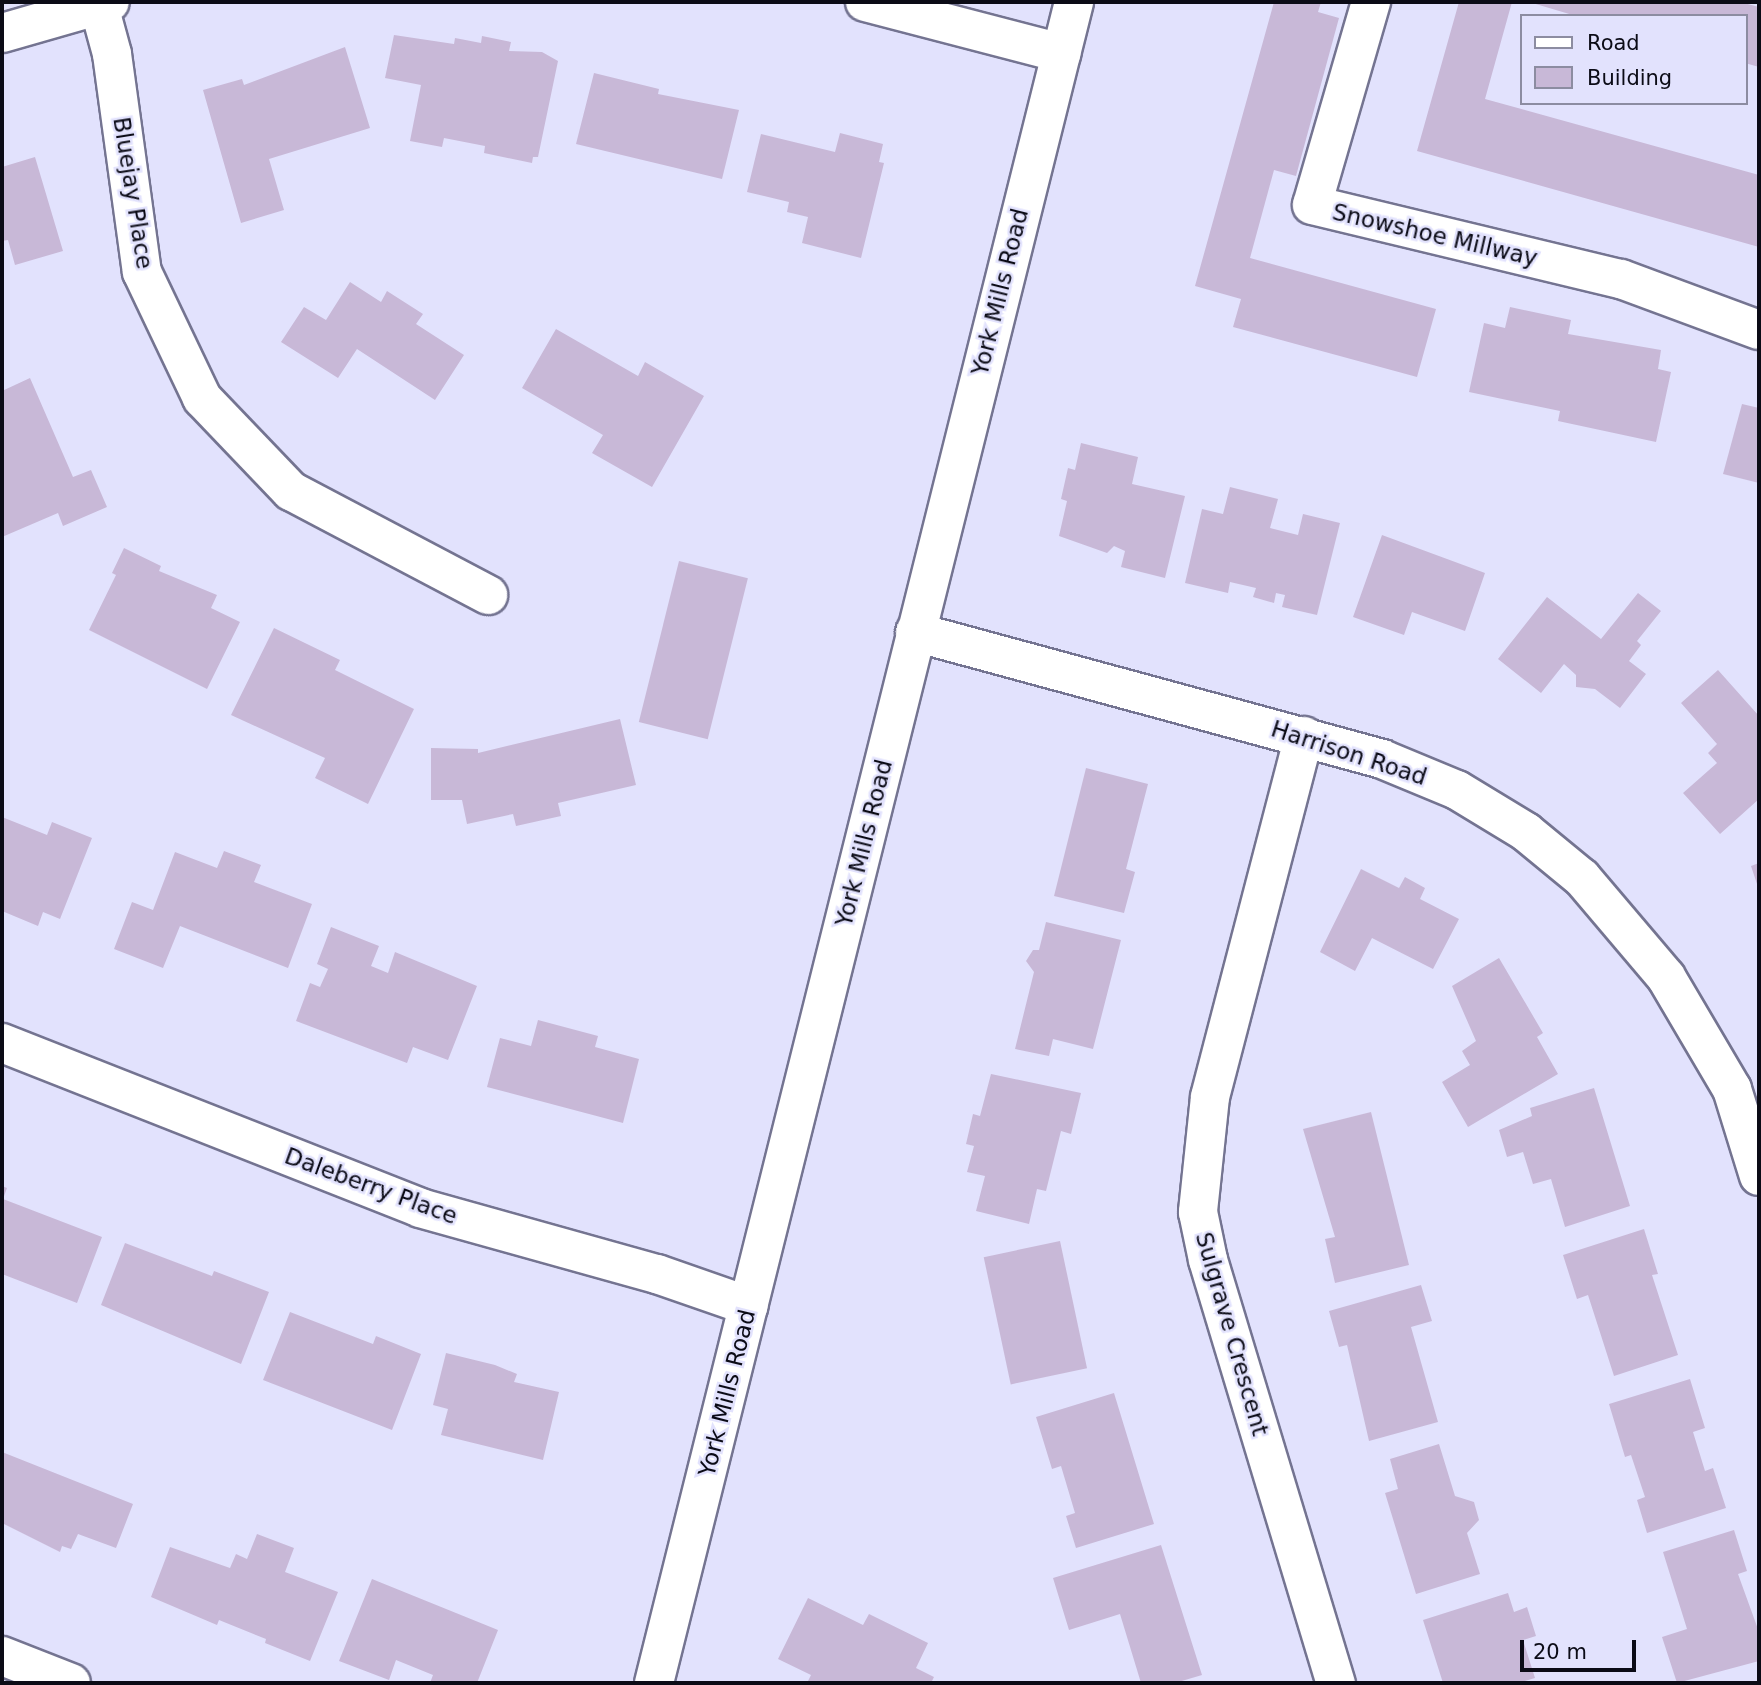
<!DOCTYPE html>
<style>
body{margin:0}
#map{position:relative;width:1761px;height:1685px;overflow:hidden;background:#e2e2fd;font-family:"DejaVu Sans",sans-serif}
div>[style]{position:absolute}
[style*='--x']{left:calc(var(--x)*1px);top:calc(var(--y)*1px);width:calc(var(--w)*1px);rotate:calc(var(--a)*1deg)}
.building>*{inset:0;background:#c8b8d7;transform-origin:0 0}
.roads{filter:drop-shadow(2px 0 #747491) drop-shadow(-2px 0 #747491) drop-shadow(0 2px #747491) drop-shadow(0 -2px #747491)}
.minor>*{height:38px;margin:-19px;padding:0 19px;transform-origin:19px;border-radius:19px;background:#fff}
.major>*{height:38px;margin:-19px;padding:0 19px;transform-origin:19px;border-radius:19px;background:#fff}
span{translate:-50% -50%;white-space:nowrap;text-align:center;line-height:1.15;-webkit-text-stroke:5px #e2e2fd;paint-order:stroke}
.street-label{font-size:23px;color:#0b0b16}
.frame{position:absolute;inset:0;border:4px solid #0b0b16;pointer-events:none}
.legend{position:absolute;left:1520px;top:14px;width:228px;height:91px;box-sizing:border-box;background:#e2e2fd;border:2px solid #8c8ca1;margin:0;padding:9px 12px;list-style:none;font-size:21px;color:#0b0b16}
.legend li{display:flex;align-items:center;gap:14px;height:35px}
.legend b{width:35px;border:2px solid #8c8ca1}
.scale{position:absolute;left:1520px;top:1640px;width:116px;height:32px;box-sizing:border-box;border:4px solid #0b0b16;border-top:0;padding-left:9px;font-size:21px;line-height:24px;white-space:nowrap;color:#0b0b16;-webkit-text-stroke:5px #e2e2fd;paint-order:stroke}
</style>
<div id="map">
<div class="building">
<div style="clip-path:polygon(1274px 2px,1321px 2px,1318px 12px,1339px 18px,1296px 176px,1274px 170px,1250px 258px,1436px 309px,1417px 377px,1233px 327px,1241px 299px,1195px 286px)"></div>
<div style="clip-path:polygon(1459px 2px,1512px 2px,1485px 99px,1759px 175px,1759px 247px,1417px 151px)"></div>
<div style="clip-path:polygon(1529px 2px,1740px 2px,1759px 7px,1759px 67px,1745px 63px,1745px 16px,1576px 16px)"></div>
<div style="clip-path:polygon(394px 35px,454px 44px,455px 38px,481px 43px,482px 36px,511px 42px,509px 51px,542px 52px,558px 61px,538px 157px,533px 157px,532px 163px,484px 153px,485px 146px,444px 138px,442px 147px,410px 141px,421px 85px,385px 78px)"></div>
<div style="clip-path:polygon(345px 47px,370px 128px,269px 159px,284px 210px,241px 223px,203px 90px,242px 79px,244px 85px)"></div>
<div style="clip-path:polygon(594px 73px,659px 89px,658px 94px,739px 110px,722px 179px,576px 144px)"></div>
<div style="clip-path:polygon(840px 133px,883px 144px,879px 162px,884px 163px,861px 258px,802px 243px,808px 217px,787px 212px,789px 202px,747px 192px,761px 134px,835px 152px)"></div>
<div style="clip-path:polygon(35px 157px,63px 251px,15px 265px,8px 240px,2px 241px,2px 167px)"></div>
<div style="clip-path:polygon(350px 282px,381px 302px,387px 291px,423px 314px,416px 324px,464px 355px,435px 400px,357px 349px,338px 378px,281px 342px,304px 307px,326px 320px)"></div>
<div style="clip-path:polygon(1510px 307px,1571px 320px,1568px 334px,1661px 350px,1658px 369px,1671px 372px,1656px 442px,1558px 421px,1560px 411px,1469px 392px,1484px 323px,1505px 328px)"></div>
<div style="clip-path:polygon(556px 329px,638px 376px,645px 362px,704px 396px,652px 487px,592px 453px,603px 435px,522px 388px)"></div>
<div style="clip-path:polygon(30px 378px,73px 477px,91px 470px,107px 507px,63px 526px,58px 513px,2px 537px,2px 391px)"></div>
<div style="clip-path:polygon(1742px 404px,1759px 408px,1759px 483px,1723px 474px)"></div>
<div style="clip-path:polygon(1081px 443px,1138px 457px,1132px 484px,1185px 496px,1165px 578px,1121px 567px,1125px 551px,1114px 546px,1107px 553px,1059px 536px,1067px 501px,1061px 499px,1068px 468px,1075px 470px)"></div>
<div style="clip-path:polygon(1230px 487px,1278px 499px,1270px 528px,1298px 535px,1303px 514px,1340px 523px,1317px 615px,1282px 607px,1285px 595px,1276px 593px,1274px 603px,1253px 597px,1256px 588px,1230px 582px,1228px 593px,1185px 583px,1202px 509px,1223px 514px)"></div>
<div style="clip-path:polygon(1382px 535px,1485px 573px,1465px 631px,1412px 612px,1404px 635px,1353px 617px)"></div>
<div style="clip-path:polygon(124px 548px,161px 566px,159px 571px,217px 595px,211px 608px,240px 622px,207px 689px,89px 630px,116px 575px,112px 573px)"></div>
<div style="left:679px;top:561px;width:71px;height:166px;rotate:14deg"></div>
<div style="clip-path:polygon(1638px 593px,1661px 611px,1637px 641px,1641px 645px,1629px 661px,1646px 674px,1620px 708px,1595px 689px,1576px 687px,1576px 675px,1564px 664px,1541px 693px,1498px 659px,1547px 597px,1601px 639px)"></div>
<div style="clip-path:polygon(274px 628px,340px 660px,335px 670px,414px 709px,368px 804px,315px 778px,325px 758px,231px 715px)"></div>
<div style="clip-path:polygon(1718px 670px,1759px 716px,1759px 799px,1720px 834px,1683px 793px,1717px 763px,1708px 753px,1717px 744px,1681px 703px)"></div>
<div style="clip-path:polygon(620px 719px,636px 785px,558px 803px,561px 816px,516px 826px,513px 814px,467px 824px,462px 800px,431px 800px,431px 748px,478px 749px,478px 753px)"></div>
<div style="clip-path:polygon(1086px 768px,1148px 784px,1126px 869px,1135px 872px,1124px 913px,1054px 896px)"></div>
<div style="clip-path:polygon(2px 817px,47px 835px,52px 822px,92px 838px,60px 919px,43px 912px,38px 926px,2px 911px)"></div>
<div style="clip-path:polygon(224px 851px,261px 865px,254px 882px,312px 904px,288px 968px,180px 926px,163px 968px,114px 949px,132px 902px,153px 910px,175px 852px,217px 868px)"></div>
<div style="clip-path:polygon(1759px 863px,1759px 890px,1751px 866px)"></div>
<div style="clip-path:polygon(1361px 869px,1399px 888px,1405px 877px,1425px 888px,1420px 899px,1459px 919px,1433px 969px,1372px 938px,1355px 971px,1320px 952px)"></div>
<div style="clip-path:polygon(1046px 922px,1121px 940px,1093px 1049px,1053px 1039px,1049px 1056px,1015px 1049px,1034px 972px,1026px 961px,1033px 950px,1039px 950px)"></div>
<div style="clip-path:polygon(331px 927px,379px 946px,371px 966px,388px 973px,395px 952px,477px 986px,448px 1060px,413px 1047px,407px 1063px,296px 1021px,310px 983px,320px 987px,328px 969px,317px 964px)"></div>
<div style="clip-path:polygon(1499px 958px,1543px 1033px,1537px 1037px,1558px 1074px,1468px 1127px,1442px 1082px,1470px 1065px,1462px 1051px,1476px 1041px,1452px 986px)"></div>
<div style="clip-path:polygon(538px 1020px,598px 1036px,595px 1047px,639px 1059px,623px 1123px,487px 1087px,500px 1038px,531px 1046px)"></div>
<div style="clip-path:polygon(991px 1074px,1081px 1093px,1071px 1134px,1061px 1131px,1046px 1191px,1037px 1189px,1029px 1224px,976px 1211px,985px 1176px,967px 1172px,974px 1146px,966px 1144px,973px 1114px,980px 1116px)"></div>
<div style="clip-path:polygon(1594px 1088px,1630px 1206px,1565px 1227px,1551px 1179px,1533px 1184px,1523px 1152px,1507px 1157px,1499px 1130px,1532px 1116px,1530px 1108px)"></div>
<div style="clip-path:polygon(1371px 1112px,1409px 1265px,1335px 1283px,1325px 1239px,1335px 1237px,1303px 1129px)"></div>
<div style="clip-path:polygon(2px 1186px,7px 1188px,3px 1199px,102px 1237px,77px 1303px,2px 1274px)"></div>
<div style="clip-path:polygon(1644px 1229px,1658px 1274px,1652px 1275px,1678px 1355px,1614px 1376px,1588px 1295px,1577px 1299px,1563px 1255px)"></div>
<div style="left:1060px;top:1241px;width:130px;height:78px;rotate:78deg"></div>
<div style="clip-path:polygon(125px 1243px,212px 1276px,214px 1271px,269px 1292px,241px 1364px,101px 1305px)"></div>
<div style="clip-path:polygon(1421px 1285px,1432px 1321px,1411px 1327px,1438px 1422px,1369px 1441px,1347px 1345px,1339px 1347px,1329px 1311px)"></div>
<div style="clip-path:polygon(290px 1312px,373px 1344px,376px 1336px,421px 1354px,392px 1430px,263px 1380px)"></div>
<div style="clip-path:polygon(446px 1353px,495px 1365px,517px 1374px,514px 1382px,559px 1392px,543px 1460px,441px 1435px,448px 1409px,433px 1405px)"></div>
<div style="clip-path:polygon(1690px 1379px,1705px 1428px,1693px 1432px,1705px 1471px,1713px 1468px,1726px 1508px,1647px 1533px,1637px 1500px,1645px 1497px,1631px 1455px,1625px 1457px,1609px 1404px)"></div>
<div style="clip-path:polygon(1114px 1393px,1154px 1524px,1076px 1548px,1066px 1516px,1075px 1513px,1061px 1466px,1052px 1469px,1036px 1417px)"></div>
<div style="clip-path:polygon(1439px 1444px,1455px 1496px,1474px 1502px,1479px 1520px,1467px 1533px,1480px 1574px,1416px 1594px,1385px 1493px,1398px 1489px,1390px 1459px)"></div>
<div style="clip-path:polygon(2px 1452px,133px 1504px,116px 1548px,78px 1534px,71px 1549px,62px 1546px,60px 1552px,2px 1523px)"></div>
<div style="clip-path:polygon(1734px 1530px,1747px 1571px,1738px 1574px,1759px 1632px,1759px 1661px,1677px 1683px,1662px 1637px,1687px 1629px,1663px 1552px)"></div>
<div style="clip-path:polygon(257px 1534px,294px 1548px,285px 1572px,338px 1592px,310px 1661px,265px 1643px,266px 1639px,219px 1620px,217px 1625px,151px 1597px,170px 1547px,230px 1568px,236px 1554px,247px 1559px)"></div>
<div style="clip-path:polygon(1161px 1545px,1202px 1675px,1175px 1683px,1141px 1683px,1120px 1614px,1069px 1630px,1053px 1578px)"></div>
<div style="clip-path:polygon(372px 1579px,498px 1630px,477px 1683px,430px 1683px,433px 1675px,396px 1660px,389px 1680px,339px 1661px)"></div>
<div style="clip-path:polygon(1508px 1593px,1514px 1612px,1527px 1607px,1536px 1636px,1523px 1640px,1535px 1678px,1518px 1683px,1443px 1683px,1423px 1620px)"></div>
<div style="clip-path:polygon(808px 1598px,863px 1625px,869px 1614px,928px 1643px,916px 1668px,934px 1677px,931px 1683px,807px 1683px,811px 1675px,778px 1659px)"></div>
</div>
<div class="roads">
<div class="minor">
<div style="--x:865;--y:2;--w:203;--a:14.6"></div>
<div style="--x:1371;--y:2;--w:211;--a:106.2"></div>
<div style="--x:1312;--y:205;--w:318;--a:13.5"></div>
<div style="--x:1621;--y:279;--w:147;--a:20.3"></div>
<div style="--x:99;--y:6;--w:50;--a:74.8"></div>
<div style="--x:112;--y:54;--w:220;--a:82.2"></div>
<div style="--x:142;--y:272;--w:140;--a:64.5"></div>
<div style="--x:202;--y:398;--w:129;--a:46.3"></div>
<div style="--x:291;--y:491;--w:223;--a:27.8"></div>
<div style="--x:2;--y:33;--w:112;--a:-16"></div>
<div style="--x:915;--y:632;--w:484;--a:15.2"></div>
<div style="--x:1382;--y:759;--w:81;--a:22.5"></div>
<div style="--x:1457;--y:790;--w:81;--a:31.3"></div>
<div style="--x:1526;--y:832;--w:72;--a:39.4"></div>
<div style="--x:1582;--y:878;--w:130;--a:49.7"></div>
<div style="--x:1666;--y:977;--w:130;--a:59.5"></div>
<div style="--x:1732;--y:1089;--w:91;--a:72.8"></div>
<div style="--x:1304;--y:736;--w:373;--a:104.6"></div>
<div style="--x:1210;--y:1097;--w:116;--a:96"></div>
<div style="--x:1198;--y:1212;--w:49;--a:78.2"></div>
<div style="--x:1208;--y:1260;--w:442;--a:73.2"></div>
<div style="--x:2;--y:1043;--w:449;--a:21.5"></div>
<div style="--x:420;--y:1208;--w:246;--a:15.6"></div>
<div style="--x:657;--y:1274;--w:97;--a:19.2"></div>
<div style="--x:2;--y:1656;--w:74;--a:21.4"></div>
</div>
<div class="major">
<div style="--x:654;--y:1683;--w:1733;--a:-75.97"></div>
</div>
</div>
<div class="street-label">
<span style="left:133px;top:193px;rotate:81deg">Bluejay Place</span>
<span style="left:1435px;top:235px;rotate:13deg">Snowshoe Millway</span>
<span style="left:1000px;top:292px;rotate:-76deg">York Mills Road</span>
<span style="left:1349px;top:753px;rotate:18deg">Harrison Road</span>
<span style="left:864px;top:843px;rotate:-76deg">York Mills Road</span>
<span style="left:371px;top:1186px;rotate:20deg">Daleberry Place</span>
<span style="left:1232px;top:1334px;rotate:74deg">Sulgrave Crescent</span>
<span style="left:727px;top:1393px;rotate:-76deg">York Mills Road</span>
</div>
<div class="frame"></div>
<ul class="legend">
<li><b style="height:9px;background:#fff"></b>Road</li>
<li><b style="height:19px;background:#c8b8d7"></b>Building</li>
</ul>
<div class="scale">20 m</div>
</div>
